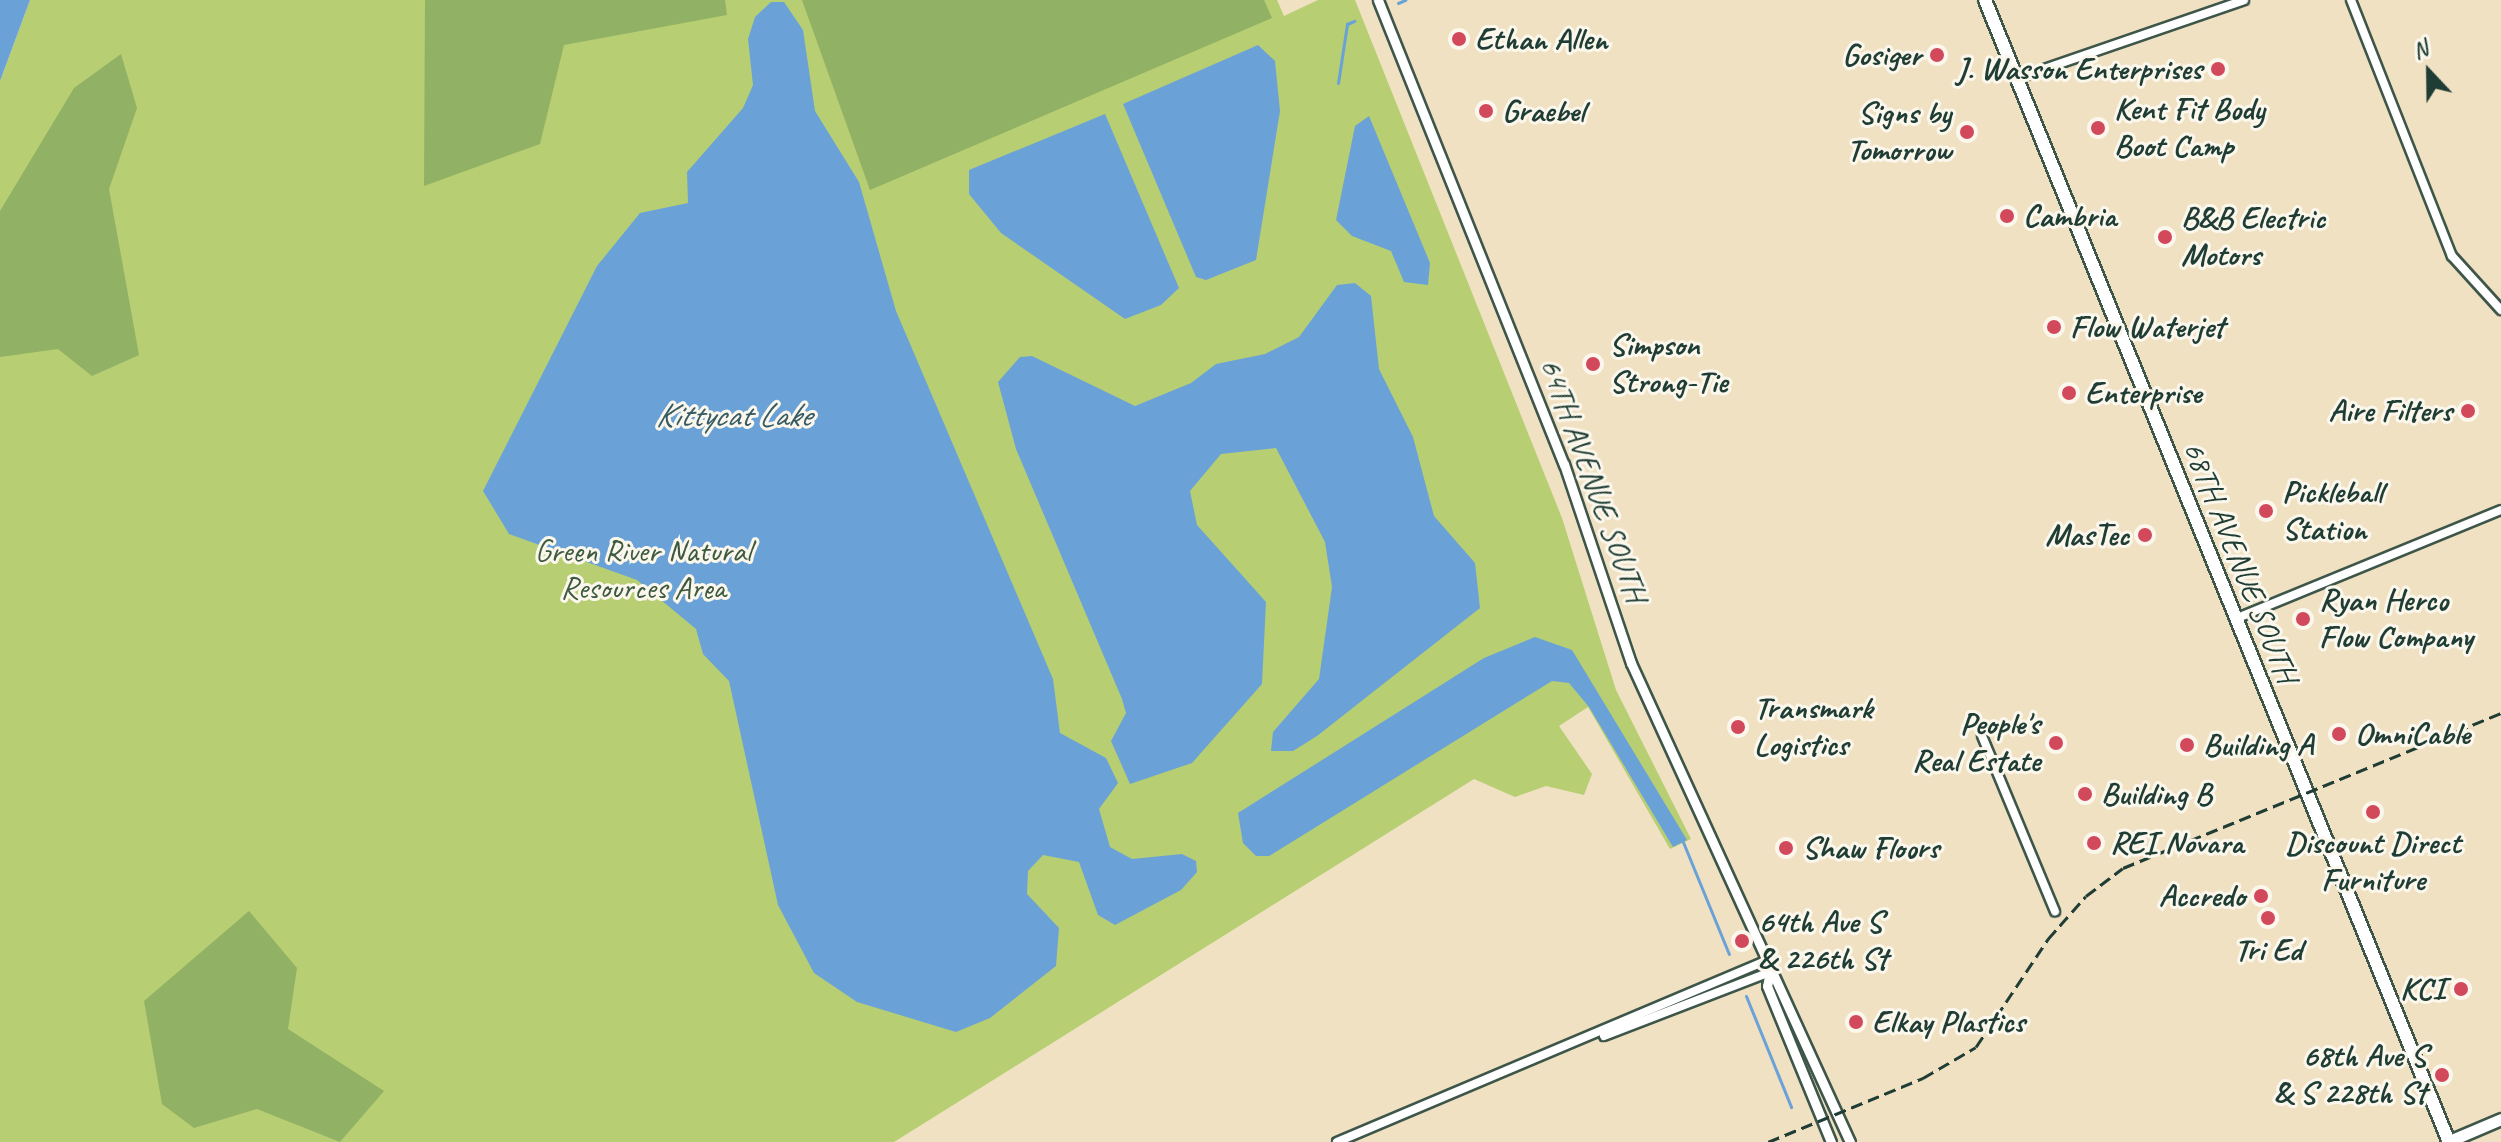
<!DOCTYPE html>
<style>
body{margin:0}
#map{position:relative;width:2501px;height:1142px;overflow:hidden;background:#f0e1c3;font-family:Caveat,sans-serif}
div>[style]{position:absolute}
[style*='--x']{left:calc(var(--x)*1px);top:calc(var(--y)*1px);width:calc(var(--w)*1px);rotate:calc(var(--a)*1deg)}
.green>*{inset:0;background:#b7ce73}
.forest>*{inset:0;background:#91b165}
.water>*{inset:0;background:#6aa2d8}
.stream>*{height:3px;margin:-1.5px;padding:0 1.5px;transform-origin:1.5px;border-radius:1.5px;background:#6aa2d8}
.roads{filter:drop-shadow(2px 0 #3e5649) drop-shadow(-2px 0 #3e5649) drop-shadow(0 2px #3e5649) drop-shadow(0 -2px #3e5649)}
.minor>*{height:8px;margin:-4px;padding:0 4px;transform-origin:4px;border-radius:4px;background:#fff}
.tertiary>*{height:9px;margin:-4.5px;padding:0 4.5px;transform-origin:4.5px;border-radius:4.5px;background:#fff}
.secondary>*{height:11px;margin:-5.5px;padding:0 5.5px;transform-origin:5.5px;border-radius:5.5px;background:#fff}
.primary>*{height:12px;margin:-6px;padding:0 6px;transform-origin:6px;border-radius:6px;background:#fff}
.rail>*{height:3px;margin-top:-1.5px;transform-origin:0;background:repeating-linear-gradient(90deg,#1f3d34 0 12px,transparent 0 18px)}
.dots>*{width:22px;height:22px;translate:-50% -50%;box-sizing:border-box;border:4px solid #fbf7ec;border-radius:50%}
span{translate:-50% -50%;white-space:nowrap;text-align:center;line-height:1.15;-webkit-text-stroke:6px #fbf7ec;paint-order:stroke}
.poi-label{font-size:32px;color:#1f3d34;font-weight:700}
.left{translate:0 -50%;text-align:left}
.right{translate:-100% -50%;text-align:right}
.street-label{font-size:32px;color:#1f3d34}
.park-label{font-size:32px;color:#3d5a41}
.water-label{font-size:34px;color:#365b65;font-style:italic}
.north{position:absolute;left:2389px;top:32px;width:80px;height:80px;-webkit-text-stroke:6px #fbf7ec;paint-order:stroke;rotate:338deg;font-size:22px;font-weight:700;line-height:32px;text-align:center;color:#1f3d34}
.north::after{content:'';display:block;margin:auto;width:28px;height:36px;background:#1f3d34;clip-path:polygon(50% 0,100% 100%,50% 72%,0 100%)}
</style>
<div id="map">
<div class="green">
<div style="clip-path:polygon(30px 0,1277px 0,1284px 16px,1318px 0,1355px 0,1562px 518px,1616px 690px,1691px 839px,1670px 849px,1588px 707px,1559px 726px,1592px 774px,1584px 795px,1546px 786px,1515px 797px,1474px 779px,894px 1142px,0 1142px,0 81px)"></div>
</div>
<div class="forest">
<div style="clip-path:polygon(425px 0,725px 0,727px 15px,564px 45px,540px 144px,424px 186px)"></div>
<div style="clip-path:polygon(802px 0,1264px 0,1272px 18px,870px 190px)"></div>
<div style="clip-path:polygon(121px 54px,137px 108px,109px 189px,139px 355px,92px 376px,58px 349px,0 357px,0 211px,74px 88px)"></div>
<div style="clip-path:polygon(249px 911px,297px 968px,288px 1029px,384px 1091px,340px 1142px,257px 1109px,194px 1128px,162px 1104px,144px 1001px)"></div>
</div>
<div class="water">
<div style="clip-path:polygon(0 0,30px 0,0 81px)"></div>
<div style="clip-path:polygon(771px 2px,784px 2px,803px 30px,815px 111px,859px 182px,896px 311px,1053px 679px,1060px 733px,1106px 758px,1118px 783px,1099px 809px,1110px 847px,1132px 859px,1182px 854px,1196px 861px,1197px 872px,1181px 890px,1115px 925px,1098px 915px,1079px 862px,1043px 855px,1028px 871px,1027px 894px,1059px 928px,1056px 966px,990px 1018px,956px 1032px,857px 1002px,814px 973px,778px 905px,729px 681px,703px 654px,696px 629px,637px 580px,509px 534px,483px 491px,597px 266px,640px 213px,688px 203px,687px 172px,743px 108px,753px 85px,748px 39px,755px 17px)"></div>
<div style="clip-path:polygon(1258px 45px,1275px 61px,1280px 111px,1256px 260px,1206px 280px,1196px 277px,1123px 104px)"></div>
<div style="clip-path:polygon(1105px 114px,1179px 288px,1161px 305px,1125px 319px,1001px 233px,969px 194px,969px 170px)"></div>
<div style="clip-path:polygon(1369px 116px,1430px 263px,1428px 285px,1404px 282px,1391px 251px,1352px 236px,1336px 220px,1355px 126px)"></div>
<div style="clip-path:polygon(1355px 283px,1371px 296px,1379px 369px,1413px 437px,1434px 516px,1475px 563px,1480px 608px,1317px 736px,1293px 751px,1271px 751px,1273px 732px,1319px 679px,1332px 587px,1325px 542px,1276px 448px,1221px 454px,1190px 491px,1197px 525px,1266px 602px,1262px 684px,1192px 763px,1130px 784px,1111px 741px,1126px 713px,1122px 699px,1016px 449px,998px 382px,1020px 357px,1032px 356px,1135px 406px,1191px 383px,1216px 364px,1265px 354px,1299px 337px,1337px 285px)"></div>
<div style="clip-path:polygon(1535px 637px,1572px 650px,1687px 840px,1673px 847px,1589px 707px,1569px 683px,1552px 681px,1269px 856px,1256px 856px,1243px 843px,1238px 813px,1484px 658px)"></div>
</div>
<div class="stream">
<div style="--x:1398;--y:3;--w:8;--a:-23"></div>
<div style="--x:1338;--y:83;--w:60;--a:-81.3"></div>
<div style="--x:1347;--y:24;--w:8;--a:-23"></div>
<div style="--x:1683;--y:842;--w:121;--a:67.7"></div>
<div style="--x:1746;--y:996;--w:120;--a:67.9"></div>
</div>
<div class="roads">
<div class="minor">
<div style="--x:2351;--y:0;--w:275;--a:68.5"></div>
<div style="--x:2452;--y:256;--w:73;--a:47.8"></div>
<div style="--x:2018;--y:78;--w:239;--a:-19"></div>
<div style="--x:2235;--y:619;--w:287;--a:-22.3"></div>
<div style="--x:1982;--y:736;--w:190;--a:67.4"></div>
<div style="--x:1604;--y:1036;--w:178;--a:-21.1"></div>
<div style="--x:1337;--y:1142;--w:466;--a:-22.9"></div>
</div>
<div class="tertiary">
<div style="--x:1378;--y:0;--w:500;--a:68.2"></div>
<div style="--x:1564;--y:464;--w:210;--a:71.4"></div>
<div style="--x:1631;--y:663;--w:527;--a:65.43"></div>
<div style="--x:1770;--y:972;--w:14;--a:102"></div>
<div style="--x:1767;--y:986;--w:169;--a:67.7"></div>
</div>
<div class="secondary">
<div style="--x:2447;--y:1142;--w:59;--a:-23.1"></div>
</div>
<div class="primary">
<div style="--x:1985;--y:0;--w:1233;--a:67.89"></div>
</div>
</div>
<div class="rail">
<div style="--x:1768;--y:1142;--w:168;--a:-22.4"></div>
<div style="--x:1923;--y:1078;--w:61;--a:-30.3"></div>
<div style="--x:1976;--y:1047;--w:130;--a:-56.3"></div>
<div style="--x:2048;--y:939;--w:57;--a:-48.5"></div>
<div style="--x:2086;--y:896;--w:46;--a:-37.1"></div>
<div style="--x:2123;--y:868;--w:409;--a:-22.3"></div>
</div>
<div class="dots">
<div style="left:1459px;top:39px;background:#d1495b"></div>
<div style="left:1937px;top:55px;background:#d1495b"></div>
<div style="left:2218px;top:69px;background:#d1495b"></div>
<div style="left:1486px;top:111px;background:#d1495b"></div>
<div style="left:2098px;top:128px;background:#d1495b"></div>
<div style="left:1967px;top:132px;background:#d1495b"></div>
<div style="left:2007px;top:216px;background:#d1495b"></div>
<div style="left:2165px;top:237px;background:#d1495b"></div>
<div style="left:2054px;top:327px;background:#d1495b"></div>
<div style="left:1593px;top:364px;background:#d1495b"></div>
<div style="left:2069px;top:393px;background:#d1495b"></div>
<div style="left:2468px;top:411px;background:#d1495b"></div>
<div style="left:2266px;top:511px;background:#d1495b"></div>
<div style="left:2145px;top:535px;background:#d1495b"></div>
<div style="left:2303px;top:619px;background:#d1495b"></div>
<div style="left:1738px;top:727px;background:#d1495b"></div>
<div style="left:2339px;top:734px;background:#d1495b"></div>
<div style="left:2056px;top:743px;background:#d1495b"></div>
<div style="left:2187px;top:745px;background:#d1495b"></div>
<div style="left:2085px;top:794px;background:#d1495b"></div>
<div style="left:2373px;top:812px;background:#d1495b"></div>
<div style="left:2094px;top:843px;background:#d1495b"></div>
<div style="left:1786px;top:848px;background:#d1495b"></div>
<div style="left:2261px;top:896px;background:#d1495b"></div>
<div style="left:2268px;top:918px;background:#d1495b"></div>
<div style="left:1742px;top:941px;background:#d1495b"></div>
<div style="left:2461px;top:989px;background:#d1495b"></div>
<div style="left:1856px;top:1022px;background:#d1495b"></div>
<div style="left:2442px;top:1075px;background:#d1495b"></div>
</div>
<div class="poi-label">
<span class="left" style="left:1475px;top:39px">Ethan Allen</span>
<span class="right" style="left:1921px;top:55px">Gosiger</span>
<span class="right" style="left:2202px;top:69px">J. Wasson Enterprises</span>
<span class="left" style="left:2114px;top:128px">Kent Fit Body<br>Boot Camp</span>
<span class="left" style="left:1502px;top:111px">Graebel</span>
<span class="right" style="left:1951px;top:132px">Signs by<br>Tomorrow</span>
<span class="left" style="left:2023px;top:216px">Cambria</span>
<span class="left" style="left:2181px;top:237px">B&amp;B Electric<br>Motors</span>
<span class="left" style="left:2070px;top:327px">Flow Waterjet</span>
<span class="left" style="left:1609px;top:364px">Simpson<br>Strong-Tie</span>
<span class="left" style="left:2085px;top:393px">Enterprise</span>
<span class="right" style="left:2452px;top:411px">Aire Filters</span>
<span class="left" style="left:2282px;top:511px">Pickleball<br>Station</span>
<span class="right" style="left:2129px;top:535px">MasTec</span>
<span class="left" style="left:2319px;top:619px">Ryan Herco<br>Flow Company</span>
<span class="left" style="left:1754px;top:727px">Transmark<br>Logistics</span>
<span class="right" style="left:2040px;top:743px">People's<br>Real Estate</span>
<span class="left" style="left:2355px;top:734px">OmniCable</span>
<span class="left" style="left:2203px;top:745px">Building A</span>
<span class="left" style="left:2101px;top:794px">Building B</span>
<span class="left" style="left:2110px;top:843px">REI Novara</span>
<span style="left:2373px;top:862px">Discount Direct<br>Furniture</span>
<span class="left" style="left:1802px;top:848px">Shaw Floors</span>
<span class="right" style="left:2245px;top:896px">Accredo</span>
<span class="left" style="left:1758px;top:941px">64th Ave S<br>&amp; 226th St</span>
<span style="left:2268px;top:950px">Tri Ed</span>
<span class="right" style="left:2445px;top:989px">KCI</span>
<span class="left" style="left:1872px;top:1022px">Elkay Plastics</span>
<span class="right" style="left:2426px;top:1075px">68th Ave S<br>&amp; S 228th St</span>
</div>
<div class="street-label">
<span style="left:1593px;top:480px;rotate:70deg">64TH AVENUE SOUTH</span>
<span style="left:2240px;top:562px;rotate:68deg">68TH AVENUE SOUTH</span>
</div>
<div class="park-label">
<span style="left:643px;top:570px">Green River Natural<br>Resources Area</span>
</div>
<div class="water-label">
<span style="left:733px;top:415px">Kittycat Lake</span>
</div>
<div class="north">N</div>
</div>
